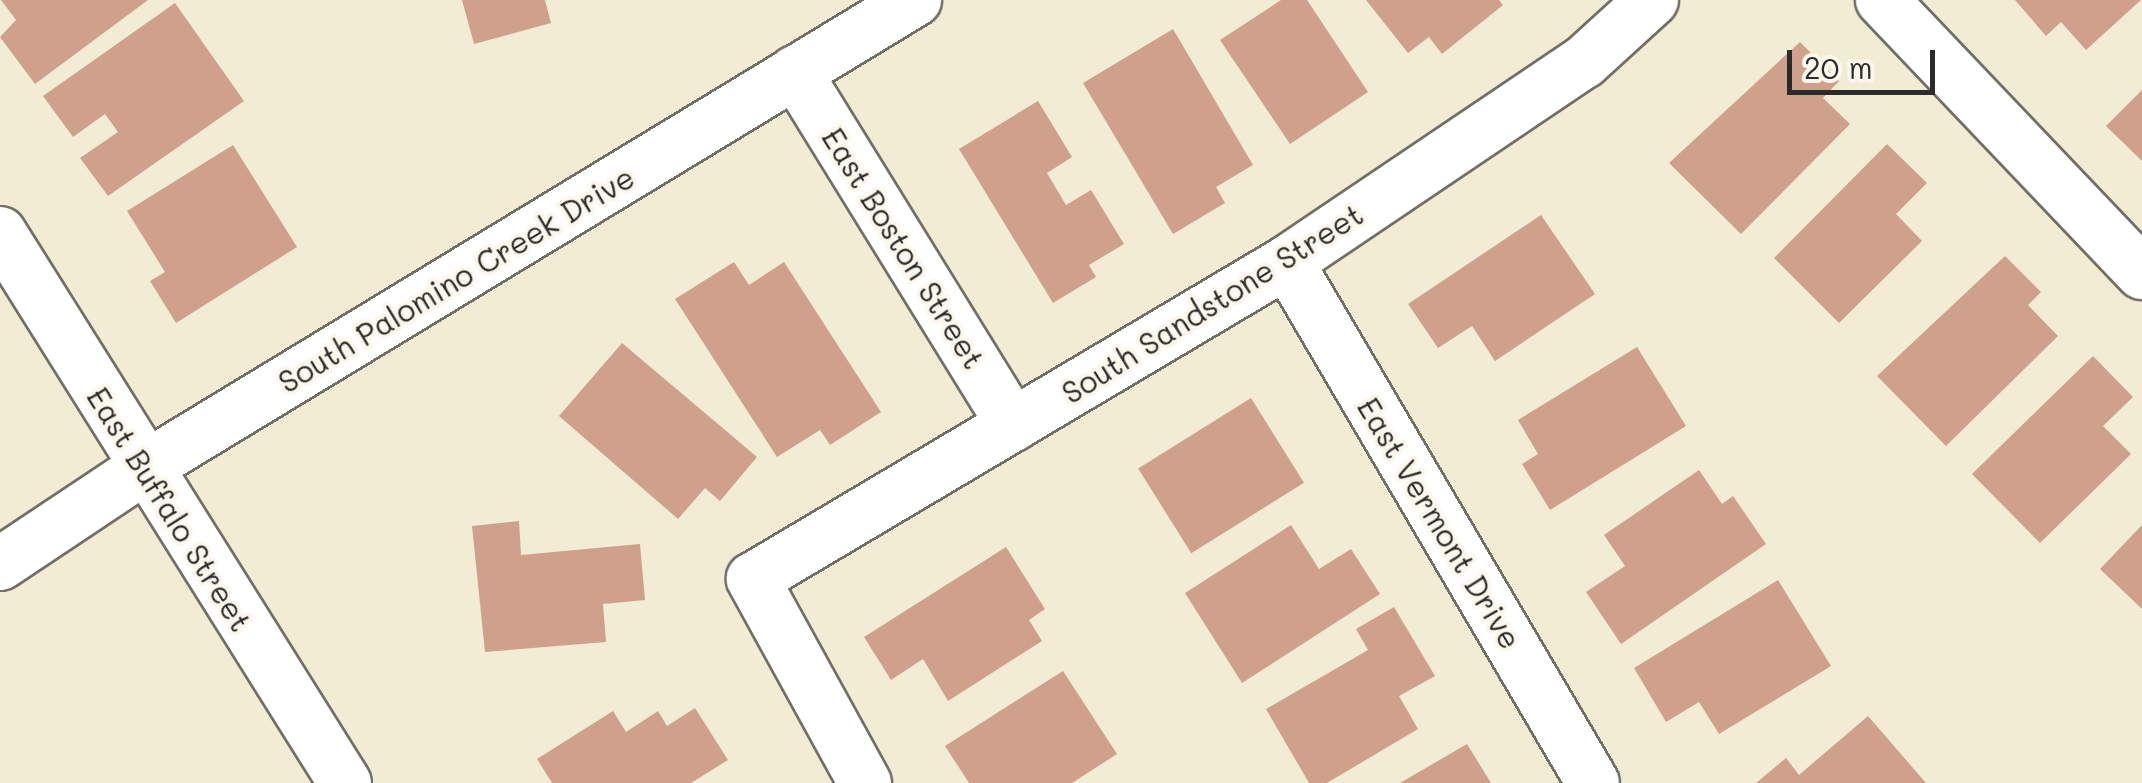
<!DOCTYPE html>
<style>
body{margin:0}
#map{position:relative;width:2142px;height:783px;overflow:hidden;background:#f2ecd5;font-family:Mali,sans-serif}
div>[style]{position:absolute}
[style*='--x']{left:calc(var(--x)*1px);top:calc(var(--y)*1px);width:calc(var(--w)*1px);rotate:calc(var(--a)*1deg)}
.building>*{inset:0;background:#cfa18c;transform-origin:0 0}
.roads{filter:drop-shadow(2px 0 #716f66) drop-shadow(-2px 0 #716f66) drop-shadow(0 2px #716f66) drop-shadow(0 -2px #716f66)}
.street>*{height:52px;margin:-26px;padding:0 26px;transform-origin:26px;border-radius:26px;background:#fff}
span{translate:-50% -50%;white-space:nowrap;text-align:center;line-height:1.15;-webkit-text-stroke:8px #fbf7ec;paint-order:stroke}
.street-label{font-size:30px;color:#2b2b2b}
.scale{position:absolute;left:1787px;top:50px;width:148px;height:45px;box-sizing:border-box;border:5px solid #2b2b2b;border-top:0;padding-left:12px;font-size:30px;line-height:35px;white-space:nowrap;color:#2b2b2b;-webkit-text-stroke:8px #fbf7ec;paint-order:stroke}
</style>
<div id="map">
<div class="building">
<div style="clip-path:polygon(1px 0,148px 0,35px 84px,0 37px,16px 20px)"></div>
<div style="clip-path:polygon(462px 0,545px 0,551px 23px,474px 44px)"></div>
<div style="clip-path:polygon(1281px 0,1307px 0,1368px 92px,1290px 144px,1220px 40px)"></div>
<div style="clip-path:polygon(1366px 0,1499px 0,1503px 5px,1442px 54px,1429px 37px,1408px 53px)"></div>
<div style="clip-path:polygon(2015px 0,2141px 0,2086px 50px,2061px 22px,2046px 36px)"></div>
<div style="clip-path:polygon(175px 3px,244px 101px,108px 196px,80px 158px,118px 132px,105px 114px,73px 137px,43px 96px)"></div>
<div style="clip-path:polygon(1173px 29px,1253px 165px,1216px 187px,1225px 203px,1173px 234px,1083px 83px)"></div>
<div style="clip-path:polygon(1800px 42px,1839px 81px,1823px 98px,1850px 124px,1741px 234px,1669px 163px)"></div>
<div style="clip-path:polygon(2142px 90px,2142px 161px,2106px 126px)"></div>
<div style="clip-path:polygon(1038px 101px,1072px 157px,1047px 173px,1066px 205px,1091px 190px,1124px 244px,1089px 265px,1096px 277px,1053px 303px,959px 149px)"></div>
<div style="clip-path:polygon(1887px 144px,1927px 183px,1896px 214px,1922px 241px,1839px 323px,1774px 258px)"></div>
<div style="clip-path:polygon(233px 145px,297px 247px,176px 323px,150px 281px,165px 272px,127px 211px)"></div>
<div style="clip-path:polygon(1541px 215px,1595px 294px,1495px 361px,1472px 326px,1438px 348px,1408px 304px)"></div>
<div style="clip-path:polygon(2005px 256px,2041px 292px,2028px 305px,2058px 336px,1946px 446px,1877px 376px)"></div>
<div style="clip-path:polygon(734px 262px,749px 285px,784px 262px,881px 412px,830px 445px,820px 430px,777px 457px,675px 299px)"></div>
<div style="clip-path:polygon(622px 343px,757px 457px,720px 501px,705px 488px,678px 519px,559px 416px)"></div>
<div style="clip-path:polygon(1637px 347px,1686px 426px,1550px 510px,1522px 464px,1538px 454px,1518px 420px)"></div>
<div style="clip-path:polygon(2093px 356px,2133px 397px,2103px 426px,2131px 454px,2040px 543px,1972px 474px)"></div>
<div style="left:1251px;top:398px;width:100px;height:133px;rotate:58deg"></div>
<div style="clip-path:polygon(1699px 470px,1722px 504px,1733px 496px,1766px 544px,1621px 644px,1586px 592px,1625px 566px,1604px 535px)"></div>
<div style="clip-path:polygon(519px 521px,521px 555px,640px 544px,645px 600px,603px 604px,606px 642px,485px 652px,472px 526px)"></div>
<div style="clip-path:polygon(1291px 525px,1319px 569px,1351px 549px,1380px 594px,1242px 683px,1185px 593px)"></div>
<div style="clip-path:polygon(2142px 525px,2142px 609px,2100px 569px)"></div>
<div style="clip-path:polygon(1006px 547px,1045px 609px,1029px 620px,1042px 641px,948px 701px,923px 659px,891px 680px,864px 637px)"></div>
<div style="clip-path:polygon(1778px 580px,1831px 666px,1719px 734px,1699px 702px,1666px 722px,1634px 668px)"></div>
<div style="clip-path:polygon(1394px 607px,1435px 676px,1399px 696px,1418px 729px,1327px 783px,1309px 783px,1266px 709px,1368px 650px,1356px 629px)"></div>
<div style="clip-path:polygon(1063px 671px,1117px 754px,1072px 783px,969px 783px,945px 746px)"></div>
<div style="clip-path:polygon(695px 708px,728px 760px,691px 783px,552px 783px,537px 759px,613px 711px,626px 732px,658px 711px,667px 726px)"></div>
<div style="clip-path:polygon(1868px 716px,1926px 783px,1756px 783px,1786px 758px,1799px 775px)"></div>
<div style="clip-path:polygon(1467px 744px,1491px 783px,1400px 783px)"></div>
</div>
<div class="roads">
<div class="street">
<div style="--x:1882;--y:0;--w:377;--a:46.4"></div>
<div style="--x:795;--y:72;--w:415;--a:58.3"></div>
<div style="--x:0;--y:233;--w:649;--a:57.9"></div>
<div style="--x:1287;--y:262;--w:604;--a:59.57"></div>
<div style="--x:0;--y:564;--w:173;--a:-33.7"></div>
<div style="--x:144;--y:468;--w:902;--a:-31.26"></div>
<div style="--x:865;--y:783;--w:233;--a:-118.8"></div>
<div style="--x:753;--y:579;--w:621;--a:-30.69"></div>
<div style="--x:1287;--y:262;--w:358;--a:-34"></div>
<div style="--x:1584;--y:62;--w:92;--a:-42.4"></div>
</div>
</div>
<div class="street-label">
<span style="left:904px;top:248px;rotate:58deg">East Boston Street</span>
<span style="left:456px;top:279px;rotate:-31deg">South Palomino Creek Drive</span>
<span style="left:1212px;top:303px;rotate:-32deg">South Sandstone Street</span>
<span style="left:170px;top:509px;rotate:58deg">East Buffalo Street</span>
<span style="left:1440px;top:523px;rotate:59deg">East Vermont Drive</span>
</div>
<div class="scale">20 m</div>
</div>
